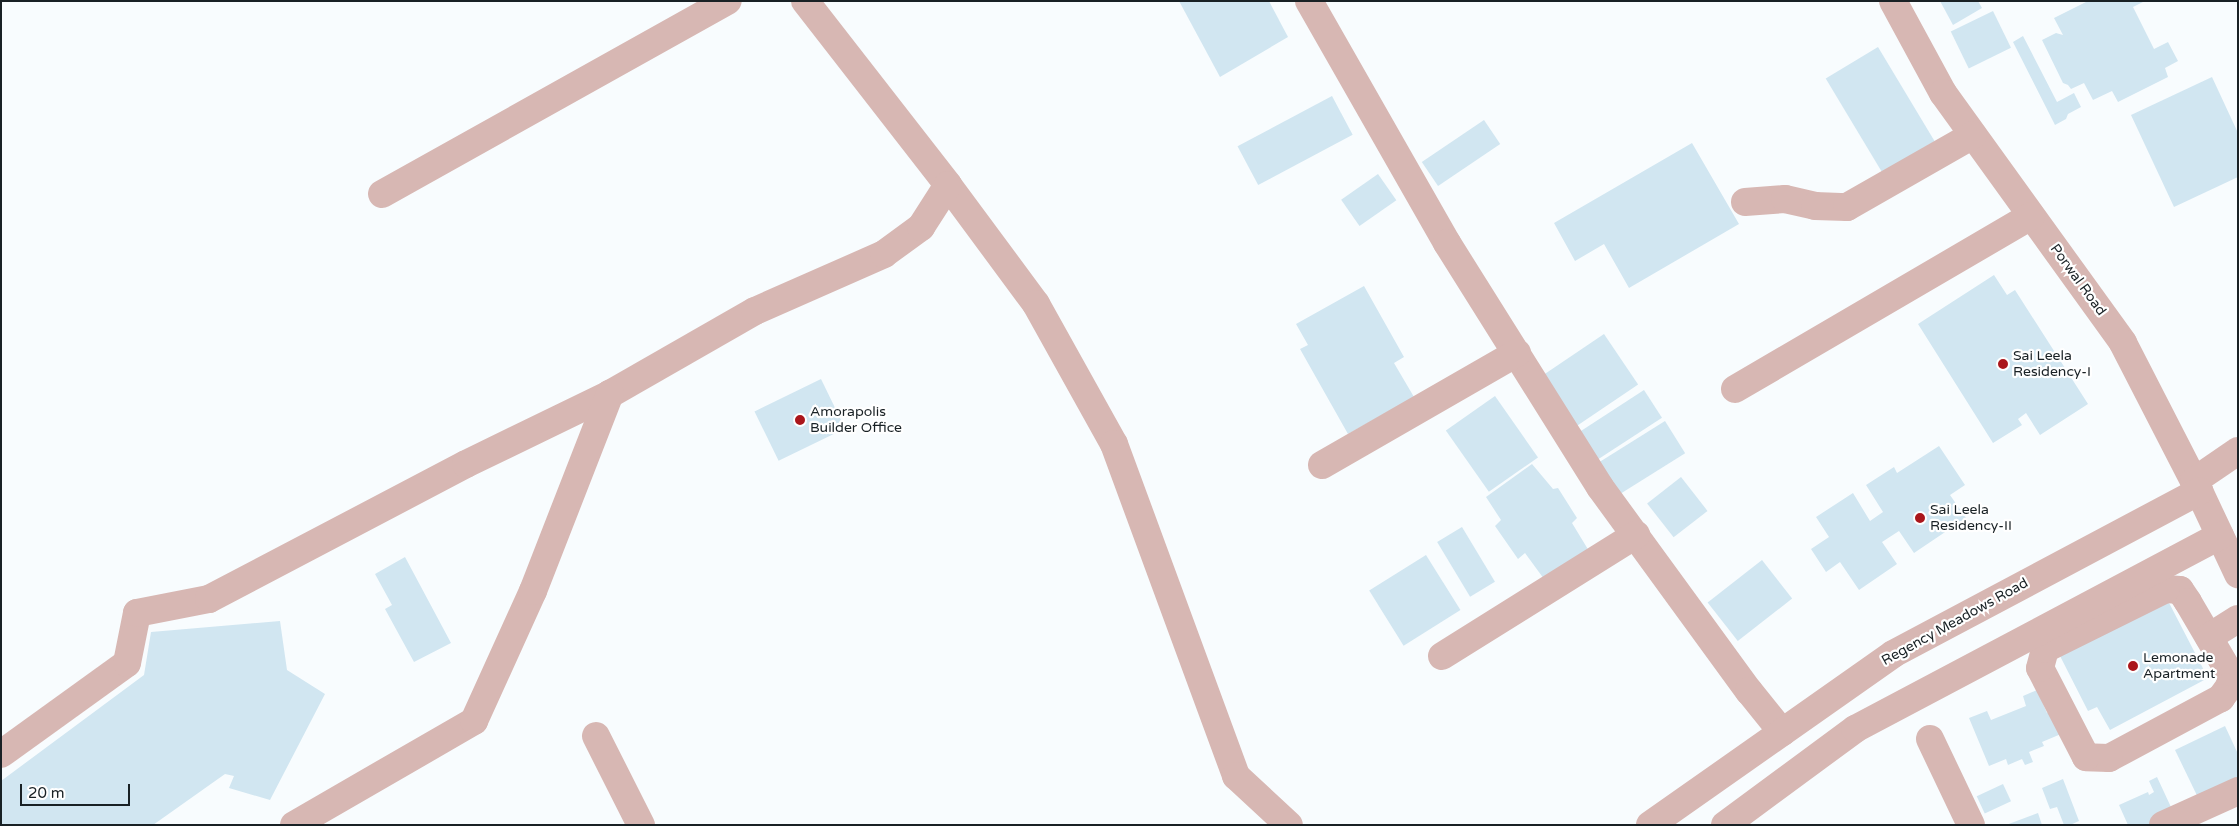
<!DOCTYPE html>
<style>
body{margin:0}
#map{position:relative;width:2239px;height:826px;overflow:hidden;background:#f8fcfe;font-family:"Varela Round",sans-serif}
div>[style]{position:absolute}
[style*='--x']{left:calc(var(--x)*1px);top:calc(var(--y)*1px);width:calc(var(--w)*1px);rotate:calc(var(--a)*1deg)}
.building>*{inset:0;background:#d1e6f1;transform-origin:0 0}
.minor>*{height:28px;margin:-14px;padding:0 14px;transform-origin:14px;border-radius:14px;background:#d7b7b3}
.dots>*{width:14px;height:14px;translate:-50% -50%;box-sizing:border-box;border:2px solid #fff;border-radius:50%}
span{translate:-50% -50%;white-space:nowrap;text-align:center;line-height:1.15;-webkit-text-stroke:4.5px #fff;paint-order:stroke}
.street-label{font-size:14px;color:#192125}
.poi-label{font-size:14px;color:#192125}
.left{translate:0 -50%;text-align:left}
.frame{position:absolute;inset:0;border:2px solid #192125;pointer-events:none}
.scale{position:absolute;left:20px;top:784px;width:110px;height:22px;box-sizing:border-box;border:2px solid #192125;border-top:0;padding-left:6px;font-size:15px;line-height:18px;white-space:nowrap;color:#192125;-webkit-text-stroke:4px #fff;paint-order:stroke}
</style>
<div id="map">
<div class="building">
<div style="clip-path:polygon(1179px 1px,1269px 1px,1288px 37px,1220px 77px)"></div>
<div style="clip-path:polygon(1940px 1px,1978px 1px,1982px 8px,1953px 25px)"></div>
<div style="clip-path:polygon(2088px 1px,2145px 1px,2133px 7px,2154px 49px,2168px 42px,2178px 61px,2165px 68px,2168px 77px,2118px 102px,2112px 91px,2093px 100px,2084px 83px,2071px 89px,2068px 85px,2063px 83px,2042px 40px,2056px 33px,2063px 35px,2054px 18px)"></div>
<div style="left:1993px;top:11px;width:41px;height:47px;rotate:64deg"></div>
<div style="clip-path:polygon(2023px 36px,2057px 102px,2074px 93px,2081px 107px,2068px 114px,2066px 119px,2055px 125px,2013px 42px)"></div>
<div style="left:1878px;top:47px;width:110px;height:61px;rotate:59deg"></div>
<div style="clip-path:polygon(2212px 77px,2238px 133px,2238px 177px,2174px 207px,2131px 115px)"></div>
<div style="left:1332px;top:96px;width:44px;height:107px;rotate:62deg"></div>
<div style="left:1484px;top:120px;width:29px;height:75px;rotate:56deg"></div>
<div style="clip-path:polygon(1692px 143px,1739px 224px,1629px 288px,1604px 244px,1575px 261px,1554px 223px)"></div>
<div style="left:1378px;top:174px;width:32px;height:45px;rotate:55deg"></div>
<div style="clip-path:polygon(1994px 275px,2007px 295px,2015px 290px,2088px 404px,2040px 435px,2026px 413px,2018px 419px,2022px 425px,1993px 443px,1918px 324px)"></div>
<div style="clip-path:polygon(1364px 286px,1404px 357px,1394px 363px,1414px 397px,1348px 434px,1300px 349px,1308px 345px,1296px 324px)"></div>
<div style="left:1604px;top:334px;width:61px;height:75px;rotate:56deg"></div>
<div style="left:821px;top:379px;width:55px;height:74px;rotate:64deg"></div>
<div style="left:1644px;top:390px;width:33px;height:83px;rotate:57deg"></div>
<div style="left:1495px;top:396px;width:75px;height:60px;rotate:55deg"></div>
<div style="left:1665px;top:421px;width:38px;height:81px;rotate:58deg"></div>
<div style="clip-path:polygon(1939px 446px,1965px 485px,1950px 495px,1966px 518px,1914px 553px,1899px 531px,1882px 542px,1897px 564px,1859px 590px,1840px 562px,1826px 572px,1811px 549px,1829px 537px,1816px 517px,1853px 493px,1870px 521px,1883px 512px,1866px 485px,1894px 467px,1897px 473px)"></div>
<div style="clip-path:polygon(1532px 464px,1553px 489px,1558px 488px,1577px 518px,1572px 523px,1589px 551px,1544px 579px,1525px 553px,1518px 559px,1495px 526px,1501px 520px,1486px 497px)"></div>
<div style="left:1681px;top:477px;width:43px;height:43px;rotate:52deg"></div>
<div style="left:1462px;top:527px;width:64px;height:29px;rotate:59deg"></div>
<div style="left:1426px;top:555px;width:65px;height:67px;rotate:58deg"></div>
<div style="clip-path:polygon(405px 557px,451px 643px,414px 662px,385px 609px,392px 605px,375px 574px)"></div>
<div style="left:1762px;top:560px;width:49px;height:69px;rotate:52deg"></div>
<div style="clip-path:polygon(2166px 597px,2208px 678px,2110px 730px,2097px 707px,2088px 711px,2059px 654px)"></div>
<div style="clip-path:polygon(280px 621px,287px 670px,325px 694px,270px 800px,229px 788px,234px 776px,225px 774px,153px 825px,1px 825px,1px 781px,144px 675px,151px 632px)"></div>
<div style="clip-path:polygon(2037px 690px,2047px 713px,2052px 711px,2061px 734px,2042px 742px,2044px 746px,2029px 752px,2033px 762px,2025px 765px,2022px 759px,2008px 765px,2006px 759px,1989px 766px,1969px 718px,1987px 711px,1991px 720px,2026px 706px,2023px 696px)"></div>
<div style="clip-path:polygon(2225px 726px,2238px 754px,2238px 794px,2204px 810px,2175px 750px)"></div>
<div style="clip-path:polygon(2157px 777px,2177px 820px,2167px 825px,2128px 825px,2119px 805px,2148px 792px,2149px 795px,2154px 792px,2149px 781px)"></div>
<div style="clip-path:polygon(2063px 779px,2079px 821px,2070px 825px,2064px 825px,2057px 807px,2050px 809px,2042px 788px)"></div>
<div style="left:2003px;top:784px;width:19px;height:29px;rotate:65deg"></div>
<div style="clip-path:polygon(2038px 813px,2042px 825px,2006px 825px)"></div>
</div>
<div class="minor">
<div style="--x:805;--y:1;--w:233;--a:52.1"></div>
<div style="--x:948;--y:185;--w:148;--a:53.5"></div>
<div style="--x:1036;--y:304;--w:160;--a:60.9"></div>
<div style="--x:1114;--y:444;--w:354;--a:69.8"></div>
<div style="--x:1236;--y:776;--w:72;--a:42.8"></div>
<div style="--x:1309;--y:1;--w:279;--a:60.3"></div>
<div style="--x:1447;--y:243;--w:288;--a:57.9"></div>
<div style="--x:1600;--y:487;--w:253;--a:53.9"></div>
<div style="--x:1749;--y:691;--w:53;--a:51.2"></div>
<div style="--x:1893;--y:1;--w:105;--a:61.5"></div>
<div style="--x:1943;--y:93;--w:308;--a:54.2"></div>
<div style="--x:2123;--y:343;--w:166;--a:62.8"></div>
<div style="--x:2199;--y:491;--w:92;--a:64.8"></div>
<div style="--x:382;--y:194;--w:396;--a:-29.2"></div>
<div style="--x:1745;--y:202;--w:40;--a:-4.3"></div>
<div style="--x:1785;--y:199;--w:31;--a:13"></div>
<div style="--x:1815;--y:206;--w:32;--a:2"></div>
<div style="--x:1847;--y:207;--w:145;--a:-29.7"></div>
<div style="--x:1735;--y:389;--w:343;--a:-30.3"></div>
<div style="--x:1322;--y:465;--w:225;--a:-29.9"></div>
<div style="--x:2194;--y:481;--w:53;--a:-34.3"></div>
<div style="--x:2166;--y:589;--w:14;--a:4"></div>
<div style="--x:2180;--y:590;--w:14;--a:56"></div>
<div style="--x:2188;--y:602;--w:87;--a:59.6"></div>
<div style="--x:2232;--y:677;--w:10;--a:107"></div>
<div style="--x:2229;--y:687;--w:14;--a:126"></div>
<div style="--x:2221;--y:698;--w:127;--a:151.8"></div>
<div style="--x:2109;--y:758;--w:23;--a:-178"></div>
<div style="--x:2086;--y:757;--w:100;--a:-117.3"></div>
<div style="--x:2040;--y:668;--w:20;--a:-75"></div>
<div style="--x:2045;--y:649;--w:135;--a:-26.4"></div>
<div style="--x:2209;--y:637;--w:34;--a:-32"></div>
<div style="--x:1442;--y:656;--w:229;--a:-32"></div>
<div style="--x:596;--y:736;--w:100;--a:63.2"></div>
<div style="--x:1930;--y:739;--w:95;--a:64.5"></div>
<div style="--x:1;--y:754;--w:155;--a:-35.8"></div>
<div style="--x:127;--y:663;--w:51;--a:-78.7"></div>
<div style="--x:137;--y:613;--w:73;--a:-11"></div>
<div style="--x:209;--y:599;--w:290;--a:-27.7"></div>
<div style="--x:466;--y:464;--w:160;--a:-25.9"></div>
<div style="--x:610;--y:394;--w:167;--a:-29.8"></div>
<div style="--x:755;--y:311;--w:141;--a:-23.8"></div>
<div style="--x:884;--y:254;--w:46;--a:-36.1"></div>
<div style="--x:921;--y:227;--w:50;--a:-57.3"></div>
<div style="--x:294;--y:825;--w:208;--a:-30"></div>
<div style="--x:474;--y:721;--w:143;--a:-65.6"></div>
<div style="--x:533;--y:591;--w:212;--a:-68.7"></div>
<div style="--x:1650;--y:825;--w:297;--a:-35.1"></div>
<div style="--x:1893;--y:654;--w:347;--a:-28"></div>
<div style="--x:1725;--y:825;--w:162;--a:-36.4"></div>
<div style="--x:1855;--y:729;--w:413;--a:-27.9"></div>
<div style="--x:2163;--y:825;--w:82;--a:-24.4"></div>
</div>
<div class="dots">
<div style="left:2003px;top:364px;background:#aa161b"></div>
<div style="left:800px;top:420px;background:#aa161b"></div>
<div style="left:1920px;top:518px;background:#aa161b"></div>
<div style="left:2133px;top:666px;background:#aa161b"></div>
</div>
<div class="street-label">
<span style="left:2078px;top:280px;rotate:54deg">Porwal Road</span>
<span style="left:1955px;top:622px;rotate:-29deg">Regency Meadows Road</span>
</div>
<div class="poi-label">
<span class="left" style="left:2013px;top:364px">Sai Leela<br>Residency-I</span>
<span class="left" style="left:810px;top:420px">Amorapolis<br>Builder Office</span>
<span class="left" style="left:1930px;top:518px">Sai Leela<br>Residency-II</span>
<span class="left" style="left:2143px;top:666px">Lemonade<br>Apartment</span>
</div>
<div class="frame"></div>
<div class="scale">20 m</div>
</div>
